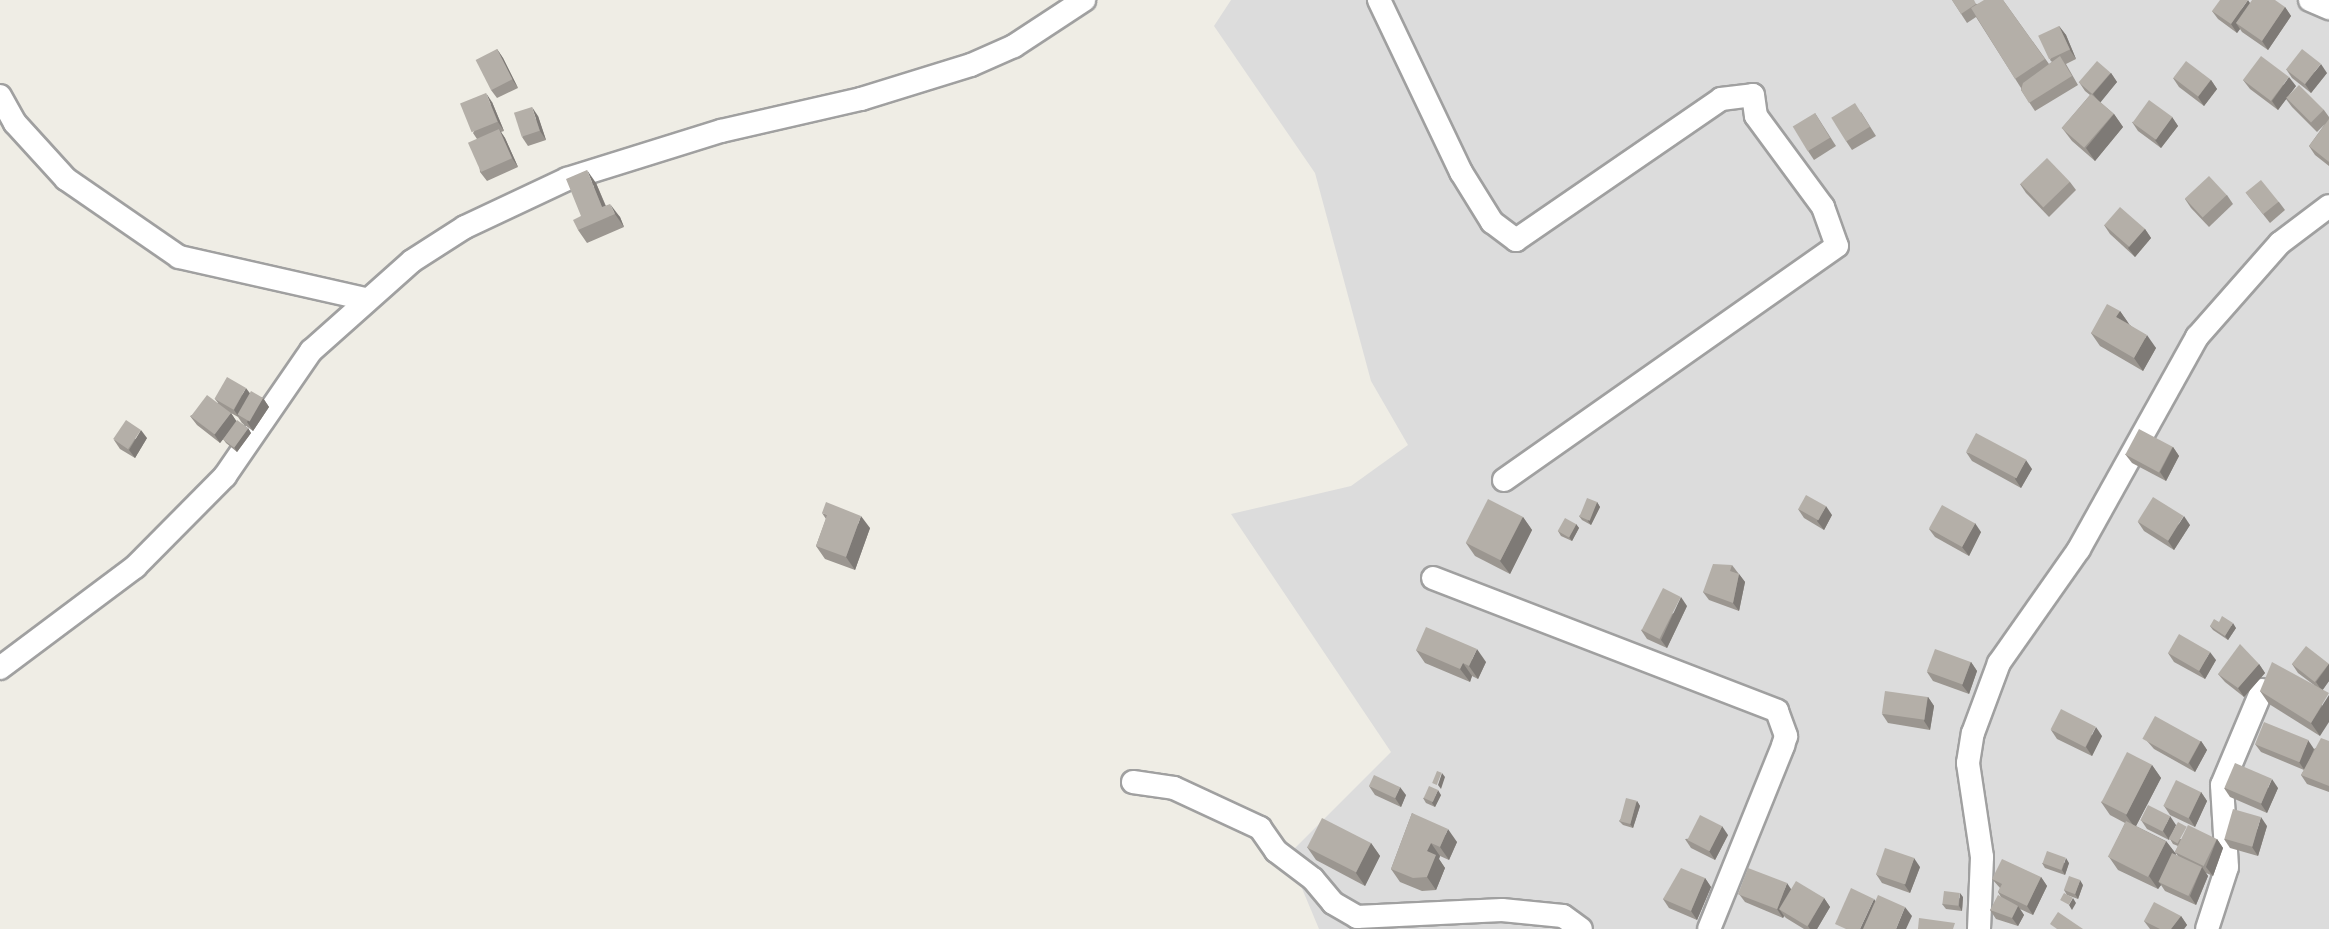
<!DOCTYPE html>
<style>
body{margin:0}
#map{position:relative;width:2329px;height:929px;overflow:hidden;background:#efede5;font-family:Karla,sans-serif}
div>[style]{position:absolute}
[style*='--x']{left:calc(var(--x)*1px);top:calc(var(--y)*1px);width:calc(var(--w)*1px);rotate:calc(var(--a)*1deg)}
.residential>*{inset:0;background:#dcdcdc}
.roads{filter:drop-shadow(2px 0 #a0a0a0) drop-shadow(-2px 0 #a0a0a0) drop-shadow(0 2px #a0a0a0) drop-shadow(0 -2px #a0a0a0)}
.minor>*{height:22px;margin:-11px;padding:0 11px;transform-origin:11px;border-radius:11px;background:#fff}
.wall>*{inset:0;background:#9b9690}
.shaded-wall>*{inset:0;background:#7e7a76}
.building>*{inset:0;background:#b4afa8;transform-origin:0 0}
span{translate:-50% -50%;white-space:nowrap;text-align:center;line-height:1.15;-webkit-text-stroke:6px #fff;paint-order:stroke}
</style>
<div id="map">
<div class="residential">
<div style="clip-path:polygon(1231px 0,2329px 0,2329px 929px,1319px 929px,1288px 855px,1391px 752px,1231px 514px,1351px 486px,1408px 445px,1371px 381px,1315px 173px,1214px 26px)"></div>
</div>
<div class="roads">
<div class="minor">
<div style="--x:1379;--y:0;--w:191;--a:64.5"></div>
<div style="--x:1461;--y:172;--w:59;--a:58.2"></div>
<div style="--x:1492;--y:222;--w:30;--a:37"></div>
<div style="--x:1516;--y:240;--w:249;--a:-34.5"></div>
<div style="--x:1721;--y:99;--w:32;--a:-7"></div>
<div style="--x:1753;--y:95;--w:21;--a:82"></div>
<div style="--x:1756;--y:116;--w:113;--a:53.6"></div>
<div style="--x:1823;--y:207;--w:41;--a:70.3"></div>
<div style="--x:1837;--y:246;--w:407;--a:144.9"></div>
<div style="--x:2310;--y:0;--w:21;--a:23"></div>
<div style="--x:0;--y:96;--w:31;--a:61"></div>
<div style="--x:15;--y:123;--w:76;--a:47.7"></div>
<div style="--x:66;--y:179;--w:137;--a:34.6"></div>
<div style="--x:179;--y:257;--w:192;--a:12.7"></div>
<div style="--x:1433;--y:578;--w:369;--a:21.1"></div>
<div style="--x:1777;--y:711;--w:27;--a:70"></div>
<div style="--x:1786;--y:736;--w:10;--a:107"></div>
<div style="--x:1783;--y:746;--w:197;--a:112"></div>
<div style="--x:0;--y:668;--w:169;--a:-36.8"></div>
<div style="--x:135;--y:567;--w:128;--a:-45.3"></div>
<div style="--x:225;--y:476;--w:152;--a:-55.5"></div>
<div style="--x:311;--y:351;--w:135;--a:-41.7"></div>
<div style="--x:412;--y:261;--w:63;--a:-32.7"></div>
<div style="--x:465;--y:227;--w:113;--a:-25.2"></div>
<div style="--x:567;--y:179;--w:161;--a:-17.3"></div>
<div style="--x:721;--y:131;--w:144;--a:-12.9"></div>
<div style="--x:861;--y:99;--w:115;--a:-17.2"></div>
<div style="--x:971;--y:65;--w:47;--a:-23.8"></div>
<div style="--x:1014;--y:46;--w:84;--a:-33.3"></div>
<div style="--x:1133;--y:782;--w:41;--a:8.3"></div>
<div style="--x:1174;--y:788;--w:95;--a:24.9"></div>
<div style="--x:1260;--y:828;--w:28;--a:55"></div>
<div style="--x:1276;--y:851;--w:46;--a:37.1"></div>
<div style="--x:1313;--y:879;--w:31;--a:50"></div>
<div style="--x:1333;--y:903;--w:28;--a:30"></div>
<div style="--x:1357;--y:917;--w:145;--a:-2.8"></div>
<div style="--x:1502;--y:910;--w:61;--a:5.6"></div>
<div style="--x:1563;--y:916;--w:22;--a:36"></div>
<div style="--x:1979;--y:929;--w:72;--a:-87.6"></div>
<div style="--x:1982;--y:857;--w:95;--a:-98.5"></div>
<div style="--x:1968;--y:763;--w:30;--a:-81"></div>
<div style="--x:1973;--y:733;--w:75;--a:-69.6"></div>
<div style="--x:1999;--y:663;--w:139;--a:-54.9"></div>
<div style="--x:2079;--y:549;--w:243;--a:-60.9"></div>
<div style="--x:2197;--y:337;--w:125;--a:-48.6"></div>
<div style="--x:2280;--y:243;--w:61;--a:-37.1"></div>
<div style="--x:2207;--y:929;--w:65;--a:-72.1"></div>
<div style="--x:2227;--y:867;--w:82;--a:-93.5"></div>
<div style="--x:2222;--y:785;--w:103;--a:-67.2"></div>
</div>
</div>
<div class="wall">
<div style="clip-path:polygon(1952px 0,1977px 4px,2003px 0,2049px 64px,2052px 62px,2050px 60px,2059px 26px,2066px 35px,2076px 59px,2066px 64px,2078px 85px,2035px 111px,2021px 90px,2021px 88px,1976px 17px,1967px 23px)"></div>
<div style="clip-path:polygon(2285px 7px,2291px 16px,2268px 50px,2242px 32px,2240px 29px,2237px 33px,2218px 19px,2212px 11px)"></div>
<div style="clip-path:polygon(497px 49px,503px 58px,518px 88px,497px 98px,491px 90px)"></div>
<div style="clip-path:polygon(2286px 69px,2327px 73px,2311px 93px,2292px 78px)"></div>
<div style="clip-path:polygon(2111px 73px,2117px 82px,2100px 102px,2114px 114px,2123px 127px,2095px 161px,2072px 141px,2062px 128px,2090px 95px,2085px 91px,2079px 82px)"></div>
<div style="clip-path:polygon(2173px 78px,2211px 80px,2217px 89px,2204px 106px,2179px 87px)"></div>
<div style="clip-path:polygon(2243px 80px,2296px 86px,2289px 95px,2324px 110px,2329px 117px,2329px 166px,2315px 155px,2309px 146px,2325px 124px,2317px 132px,2292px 107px,2286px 99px,2278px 110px,2250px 89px)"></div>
<div style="clip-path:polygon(492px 102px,504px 131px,501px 132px,505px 138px,518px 167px,487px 181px,480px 172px,477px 139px,473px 133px)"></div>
<div style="clip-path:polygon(1861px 112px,1876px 136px,1852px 150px,1846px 141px)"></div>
<div style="clip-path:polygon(1815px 113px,1836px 146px,1814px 160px,1808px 151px)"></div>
<div style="clip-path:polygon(538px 116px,546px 140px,528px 146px,522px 137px)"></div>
<div style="clip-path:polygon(2172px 117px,2178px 126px,2161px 148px,2138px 131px,2132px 122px)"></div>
<div style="clip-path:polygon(2070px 182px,2076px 190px,2049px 217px,2026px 193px,2020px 184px)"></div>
<div style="clip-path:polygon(596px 183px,606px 206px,620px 217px,624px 227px,587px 243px,578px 230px,581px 216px)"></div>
<div style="clip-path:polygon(2246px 193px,2279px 202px,2285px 210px,2270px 223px)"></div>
<div style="clip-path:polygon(2227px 195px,2233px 204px,2209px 227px,2191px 208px,2185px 199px)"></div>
<div style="clip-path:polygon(2104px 225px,2145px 229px,2151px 238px,2135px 257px,2110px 234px)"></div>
<div style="clip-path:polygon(2120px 311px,2129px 324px,2156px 348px,2143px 371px,2100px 346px,2091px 333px)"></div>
<div style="clip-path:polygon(250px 393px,263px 398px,269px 407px,253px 431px,242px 423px,238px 417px,231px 413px,236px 421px,248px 428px,251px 433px,237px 452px,226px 443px,223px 439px,220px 443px,197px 425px,190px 416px,218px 403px,215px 399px)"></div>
<div style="clip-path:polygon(147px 438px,135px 458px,120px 449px,114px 440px)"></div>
<div style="clip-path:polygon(2173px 447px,2179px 456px,2166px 481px,2132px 463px,2125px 454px)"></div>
<div style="clip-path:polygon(1966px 452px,2032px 469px,2021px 488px,1972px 461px)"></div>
<div style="clip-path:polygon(1597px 502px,1600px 507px,1591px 525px,1582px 520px,1579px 516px)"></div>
<div style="clip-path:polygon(1798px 509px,1832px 515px,1824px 530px,1804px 518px)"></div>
<div style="clip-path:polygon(822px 513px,870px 528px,855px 570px,825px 559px,816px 546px,826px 519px)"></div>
<div style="clip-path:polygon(1523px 517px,1532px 530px,1510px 574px,1475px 556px,1466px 543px)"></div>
<div style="clip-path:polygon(2138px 522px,2190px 525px,2174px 550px,2144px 531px)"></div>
<div style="clip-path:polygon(1576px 524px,1579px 528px,1572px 541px,1561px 536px,1558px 531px)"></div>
<div style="clip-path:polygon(1929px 529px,1981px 532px,1969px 556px,1935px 537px)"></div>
<div style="clip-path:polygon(1732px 565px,1745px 582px,1739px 611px,1709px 600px,1703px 592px)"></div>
<div style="clip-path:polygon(1687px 606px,1667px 648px,1647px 639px,1641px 630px)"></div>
<div style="clip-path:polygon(2219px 622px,2236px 628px,2228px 640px,2213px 630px,2210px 626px)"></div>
<div style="clip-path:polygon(1416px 650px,1486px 662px,1478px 679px,1472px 676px,1470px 682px,1425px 663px)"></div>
<div style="clip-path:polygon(2168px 653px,2216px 660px,2205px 679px,2174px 662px)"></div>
<div style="clip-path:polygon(1971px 662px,1977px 671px,1969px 694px,1933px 681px,1927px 672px)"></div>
<div style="clip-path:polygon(2259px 664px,2265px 673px,2244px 697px,2225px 682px,2218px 674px)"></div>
<div style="clip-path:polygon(2292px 664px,2329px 664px,2329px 681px,2323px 689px,2320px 736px,2269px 704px,2260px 691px,2314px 685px,2298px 673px)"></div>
<div style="clip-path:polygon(1928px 697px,1934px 706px,1930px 730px,1888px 723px,1882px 714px)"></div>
<div style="clip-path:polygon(2051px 730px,2102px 736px,2092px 756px,2057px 739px)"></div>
<div style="clip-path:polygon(2147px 741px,2201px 741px,2207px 750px,2195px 772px,2154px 749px)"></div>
<div style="clip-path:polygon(2329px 741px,2329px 792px,2307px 784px,2301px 775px,2304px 770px,2261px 752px,2255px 744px,2314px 749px)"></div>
<div style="clip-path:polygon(2152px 765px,2161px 778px,2136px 826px,2166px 841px,2176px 854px,2175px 855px,2178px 856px,2175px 852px,2178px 846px,2173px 844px,2170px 839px,2217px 839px,2223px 848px,2213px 876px,2206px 873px,2208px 876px,2196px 905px,2165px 891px,2161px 885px,2158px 889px,2118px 870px,2109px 857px,2125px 823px,2110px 815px,2101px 802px)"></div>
<div style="clip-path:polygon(1369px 786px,1406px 795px,1401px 807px,1375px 795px)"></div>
<div style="clip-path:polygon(2224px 788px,2278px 788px,2267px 813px,2230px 797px)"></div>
<div style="clip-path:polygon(2201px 792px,2207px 801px,2195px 827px,2170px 815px,2164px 806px)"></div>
<div style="clip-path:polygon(1441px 795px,1435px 807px,1426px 803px,1423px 798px)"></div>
<div style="clip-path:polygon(1637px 801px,1640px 806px,1633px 828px,1623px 825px,1619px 821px)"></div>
<div style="clip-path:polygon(1412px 813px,1457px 842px,1449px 860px,1440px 856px,1439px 859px,1445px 868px,1436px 890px,1422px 891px,1400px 882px,1391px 869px)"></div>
<div style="clip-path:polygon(2141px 820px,2176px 825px,2169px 840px,2147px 829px)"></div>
<div style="clip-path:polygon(2267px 826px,2258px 856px,2230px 848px,2224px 839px)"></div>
<div style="clip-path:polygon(1728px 835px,1715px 860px,1691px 848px,1685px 839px)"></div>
<div style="clip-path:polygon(1371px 843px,1380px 856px,1365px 886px,1316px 860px,1307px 847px)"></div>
<div style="clip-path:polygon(2042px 863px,2069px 863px,2065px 875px,2045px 868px)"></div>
<div style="clip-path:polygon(1920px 867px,1910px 893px,1882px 883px,1876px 874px)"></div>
<div style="clip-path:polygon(2041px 877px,2047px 886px,2033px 915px,2020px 909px,2024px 915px,2018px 926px,1996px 919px,1990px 910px,2001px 897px,1998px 892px,2000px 888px,1992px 879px)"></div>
<div style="clip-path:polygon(1705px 878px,1711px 887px,1697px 920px,1669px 908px,1663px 899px)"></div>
<div style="clip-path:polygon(2083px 885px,2078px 899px,2067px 895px,2064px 890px)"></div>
<div style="clip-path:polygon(1791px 889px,1824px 898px,1830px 907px,1817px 929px,1804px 929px,1786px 918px,1784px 916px,1783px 918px,1745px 902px,1739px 894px)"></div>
<div style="clip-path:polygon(1963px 897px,1962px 911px,1946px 909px,1942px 904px)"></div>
<div style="clip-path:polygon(2181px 916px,2187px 925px,2184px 929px,2150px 929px,2144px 921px)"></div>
</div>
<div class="shaded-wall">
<div style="clip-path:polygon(2248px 0,2254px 9px,2236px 23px,2240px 29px,2237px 33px,2231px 24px)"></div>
<div style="clip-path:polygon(2285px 7px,2291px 16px,2268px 50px,2262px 41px)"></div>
<div style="clip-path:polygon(2059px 26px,2066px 35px,2076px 59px,2070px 50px)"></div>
<div style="clip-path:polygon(497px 49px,503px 58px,518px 88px,512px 79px)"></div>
<div style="clip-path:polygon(2321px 64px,2327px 73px,2311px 93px,2305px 84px)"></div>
<div style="clip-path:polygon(2111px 73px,2117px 82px,2100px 103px,2093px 94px)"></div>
<div style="clip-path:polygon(2289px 77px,2296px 86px,2278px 110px,2272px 101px)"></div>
<div style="clip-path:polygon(2211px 80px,2217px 89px,2204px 106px,2198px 97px)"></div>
<div style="clip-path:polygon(486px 93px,492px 102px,504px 131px,498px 122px)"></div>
<div style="clip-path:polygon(532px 107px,538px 116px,546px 140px,540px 131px)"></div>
<div style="clip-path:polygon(2114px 114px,2123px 127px,2095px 161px,2086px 148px)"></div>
<div style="clip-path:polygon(2172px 117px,2178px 126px,2161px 148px,2155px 140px)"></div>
<div style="clip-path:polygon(499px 129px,505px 138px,518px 167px,512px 158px)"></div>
<div style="clip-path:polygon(587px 170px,596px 183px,610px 217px,602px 207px)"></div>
<div style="clip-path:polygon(610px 204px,620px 217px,624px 227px,615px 214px)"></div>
<div style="clip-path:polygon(2145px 229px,2151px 238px,2135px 257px,2128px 248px)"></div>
<div style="clip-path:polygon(2120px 311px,2129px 324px,2116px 317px)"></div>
<div style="clip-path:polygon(2147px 335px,2156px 348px,2143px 371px,2134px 358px)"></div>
<div style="clip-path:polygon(246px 388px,252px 396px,238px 416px,234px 410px)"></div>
<div style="clip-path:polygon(263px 398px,269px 407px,253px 431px,247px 422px)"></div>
<div style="clip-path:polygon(231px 413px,237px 422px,220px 443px,214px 434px)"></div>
<div style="clip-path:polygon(248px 428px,251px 433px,237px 452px,234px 447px)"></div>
<div style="clip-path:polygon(141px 430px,147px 438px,135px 458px,129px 450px)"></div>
<div style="clip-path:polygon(2173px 447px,2179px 456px,2166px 481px,2160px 472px)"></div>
<div style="clip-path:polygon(2026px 460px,2032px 469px,2021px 488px,2015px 479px)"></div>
<div style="clip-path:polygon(1597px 502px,1600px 507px,1591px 525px,1588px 521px)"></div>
<div style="clip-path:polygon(1826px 506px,1832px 515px,1824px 530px,1817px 521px)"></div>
<div style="clip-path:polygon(861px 516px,870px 528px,855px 570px,846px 557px)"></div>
<div style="clip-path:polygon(2184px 516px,2190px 525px,2174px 550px,2168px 541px)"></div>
<div style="clip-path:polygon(1523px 517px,1532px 530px,1510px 574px,1500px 561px)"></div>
<div style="clip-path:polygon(1975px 523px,1981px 532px,1969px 556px,1962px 547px)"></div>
<div style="clip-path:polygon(1576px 524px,1579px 528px,1572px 541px,1569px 537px)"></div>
<div style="clip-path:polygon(1739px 574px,1745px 582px,1739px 611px,1733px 603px)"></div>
<div style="clip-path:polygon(1681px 597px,1687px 606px,1667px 648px,1661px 640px)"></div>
<div style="clip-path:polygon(2233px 623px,2236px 628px,2228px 640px,2225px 636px)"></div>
<div style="clip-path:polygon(1477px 649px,1486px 662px,1478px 679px,1469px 666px)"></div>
<div style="clip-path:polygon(2210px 652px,2216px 660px,2205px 679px,2199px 671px)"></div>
<div style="clip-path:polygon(1971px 662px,1977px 671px,1969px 694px,1962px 685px)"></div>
<div style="clip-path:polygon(1463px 663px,1472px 676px,1470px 682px,1460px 669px)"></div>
<div style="clip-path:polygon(2259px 664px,2265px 673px,2244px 697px,2238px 688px)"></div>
<div style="clip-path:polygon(2329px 664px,2329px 681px,2322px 691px,2316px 682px)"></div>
<div style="clip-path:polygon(2329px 695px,2329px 722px,2320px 736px,2311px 723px)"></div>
<div style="clip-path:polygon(1928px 697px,1934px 706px,1930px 730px,1924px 721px)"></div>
<div style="clip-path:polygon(2096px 727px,2102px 736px,2092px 756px,2086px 747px)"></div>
<div style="clip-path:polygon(2308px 740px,2314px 749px,2305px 771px,2299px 762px)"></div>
<div style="clip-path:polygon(2201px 741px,2207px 750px,2195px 772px,2189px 763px)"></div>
<div style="clip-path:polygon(2152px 765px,2161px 778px,2135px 828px,2126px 815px)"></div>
<div style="clip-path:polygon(1442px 773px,1445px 777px,1441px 789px,1438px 785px)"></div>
<div style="clip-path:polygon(2272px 779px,2278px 788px,2267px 813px,2261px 804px)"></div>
<div style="clip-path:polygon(1400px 787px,1406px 795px,1401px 807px,1395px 798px)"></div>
<div style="clip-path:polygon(1438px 790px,1441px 795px,1435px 807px,1432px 803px)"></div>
<div style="clip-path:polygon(2201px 792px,2207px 801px,2195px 827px,2189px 818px)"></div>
<div style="clip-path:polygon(1637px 801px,1640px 806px,1633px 828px,1630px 824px)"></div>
<div style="clip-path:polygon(2170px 816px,2176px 825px,2169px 840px,2163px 831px)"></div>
<div style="clip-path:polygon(2261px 817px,2267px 826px,2258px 856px,2252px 847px)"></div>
<div style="clip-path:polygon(1722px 826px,1728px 835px,1715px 860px,1709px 851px)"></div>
<div style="clip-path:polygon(1448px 829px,1457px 842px,1449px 860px,1440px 847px)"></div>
<div style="clip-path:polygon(2217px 839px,2223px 848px,2213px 876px,2206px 867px)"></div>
<div style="clip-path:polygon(2166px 841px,2176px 854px,2161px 883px,2159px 882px,2161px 885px,2158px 889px,2149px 876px)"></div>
<div style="clip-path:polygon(1371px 843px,1380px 856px,1365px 886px,1356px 873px)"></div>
<div style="clip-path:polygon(1431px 843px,1440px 856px,1439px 859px,1445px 868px,1436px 890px,1427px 877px,1427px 851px)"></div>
<div style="clip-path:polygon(1914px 858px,1920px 867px,1910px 893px,1904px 884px)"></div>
<div style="clip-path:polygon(2066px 858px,2069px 863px,2065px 875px,2062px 870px)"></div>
<div style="clip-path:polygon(2202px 867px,2208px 876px,2196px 905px,2190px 896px)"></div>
<div style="clip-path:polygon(2041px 877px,2047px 886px,2033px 915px,2027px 906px)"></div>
<div style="clip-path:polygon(1705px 878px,1711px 887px,1697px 920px,1691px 911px)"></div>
<div style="clip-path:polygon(2080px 880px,2083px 885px,2078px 899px,2075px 894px)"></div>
<div style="clip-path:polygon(1787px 883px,1793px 892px,1780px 910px,1784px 916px,1783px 918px,1777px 909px)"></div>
<div style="clip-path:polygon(1960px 893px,1963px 897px,1962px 911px,1959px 906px)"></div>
<div style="clip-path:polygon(1824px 898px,1830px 907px,1817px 929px,1810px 929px,1808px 926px)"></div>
<div style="clip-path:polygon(2073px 898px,2076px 903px,2072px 910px,2069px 905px)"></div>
<div style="clip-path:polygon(1874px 899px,1880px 907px,1870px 929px,1860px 929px)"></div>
<div style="clip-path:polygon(2018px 906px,2024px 915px,2018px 926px,2012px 918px)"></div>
<div style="clip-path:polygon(1905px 907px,1912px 916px,1906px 929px,1896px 929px)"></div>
<div style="clip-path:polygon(2181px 916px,2187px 925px,2184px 929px,2171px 929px)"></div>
</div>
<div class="building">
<div style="clip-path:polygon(1952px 0,1974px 0,1976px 4px,1961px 14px)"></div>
<div style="clip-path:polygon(1984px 0,2003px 0,2045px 59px,2015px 79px,1971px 8px)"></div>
<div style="clip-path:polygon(2220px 0,2248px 0,2231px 24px,2212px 11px)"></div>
<div style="clip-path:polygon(2252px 0,2275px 0,2285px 7px,2262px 41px,2236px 23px)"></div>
<div style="left:2059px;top:26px;width:26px;height:23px;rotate:65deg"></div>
<div style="left:497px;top:49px;width:34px;height:24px;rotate:63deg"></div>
<div style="left:2302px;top:49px;width:24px;height:26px;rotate:38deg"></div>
<div style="clip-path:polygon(2060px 56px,2072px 76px,2029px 103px,2021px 90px,2023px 83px)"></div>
<div style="left:2261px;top:56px;width:35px;height:30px;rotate:37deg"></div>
<div style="left:2097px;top:61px;width:18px;height:28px;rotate:41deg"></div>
<div style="left:2186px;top:61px;width:31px;height:21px;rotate:37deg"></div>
<div style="left:2299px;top:85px;width:35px;height:18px;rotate:45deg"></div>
<div style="left:486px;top:93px;width:31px;height:28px;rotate:68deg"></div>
<div style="left:2091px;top:94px;width:30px;height:45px;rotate:41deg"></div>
<div style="left:2149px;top:100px;width:29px;height:28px;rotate:36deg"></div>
<div style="left:1855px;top:103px;width:28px;height:28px;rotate:58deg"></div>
<div style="left:532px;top:107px;width:25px;height:19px;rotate:72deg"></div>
<div style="left:1815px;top:113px;width:29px;height:26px;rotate:59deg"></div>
<div style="clip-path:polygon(2329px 119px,2329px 162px,2309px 146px)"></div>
<div style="left:499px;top:129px;width:32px;height:34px;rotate:66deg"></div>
<div style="left:2047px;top:158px;width:33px;height:37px;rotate:46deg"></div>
<div style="clip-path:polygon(587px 170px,602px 207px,610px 204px,615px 214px,578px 230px,573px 220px,581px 216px,566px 179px)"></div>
<div style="left:2209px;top:176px;width:26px;height:33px;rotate:47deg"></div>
<div style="left:2261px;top:180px;width:28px;height:20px;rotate:51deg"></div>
<div style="left:2120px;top:207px;width:33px;height:24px;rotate:41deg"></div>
<div style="clip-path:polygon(2107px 304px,2120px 311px,2116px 317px,2147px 335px,2134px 358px,2091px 333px)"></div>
<div style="left:227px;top:377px;width:22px;height:25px;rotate:30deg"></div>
<div style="left:251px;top:391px;width:14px;height:27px;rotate:30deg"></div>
<div style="left:207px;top:395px;width:30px;height:27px;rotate:37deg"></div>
<div style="left:126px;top:420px;width:18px;height:23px;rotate:34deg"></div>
<div style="left:237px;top:420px;width:14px;height:24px;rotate:36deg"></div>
<div style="left:2139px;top:429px;width:38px;height:29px;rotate:28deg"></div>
<div style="left:1976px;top:433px;width:57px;height:21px;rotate:28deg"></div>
<div style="left:1806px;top:495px;width:23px;height:16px;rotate:29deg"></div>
<div style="left:2153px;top:497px;width:36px;height:29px;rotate:32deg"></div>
<div style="left:1587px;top:498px;width:11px;height:20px;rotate:22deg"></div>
<div style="left:1488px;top:499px;width:39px;height:49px;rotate:27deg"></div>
<div style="clip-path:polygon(826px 502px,861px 516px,846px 557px,816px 546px,827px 515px,822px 513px)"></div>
<div style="left:1942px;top:505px;width:38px;height:27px;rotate:29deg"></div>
<div style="left:1565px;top:518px;width:13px;height:15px;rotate:29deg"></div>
<div style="clip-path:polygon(1713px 564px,1732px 565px,1730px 571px,1739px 574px,1733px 603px,1703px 592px)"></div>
<div style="left:1663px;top:588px;width:20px;height:47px;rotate:27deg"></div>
<div style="clip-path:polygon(2222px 616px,2233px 623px,2225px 636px,2210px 626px,2214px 619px,2219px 622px)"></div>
<div style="clip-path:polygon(1426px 627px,1477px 649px,1469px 666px,1463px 663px,1460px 669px,1416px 650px)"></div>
<div style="left:2179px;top:634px;width:36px;height:22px;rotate:30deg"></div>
<div style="clip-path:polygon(2240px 644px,2259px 664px,2238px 688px,2218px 674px)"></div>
<div style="left:2306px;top:646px;width:29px;height:23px;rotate:38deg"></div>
<div style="left:1935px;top:649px;width:38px;height:24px;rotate:20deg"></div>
<div style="clip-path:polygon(2272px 662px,2329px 693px,2311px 723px,2260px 691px)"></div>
<div style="left:1885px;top:691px;width:43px;height:23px;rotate:8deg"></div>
<div style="left:2061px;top:709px;width:39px;height:23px;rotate:27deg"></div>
<div style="left:2155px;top:716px;width:52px;height:26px;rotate:29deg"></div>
<div style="left:2264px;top:722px;width:48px;height:24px;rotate:22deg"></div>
<div style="clip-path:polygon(2321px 738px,2329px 741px,2329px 786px,2301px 775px)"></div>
<div style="left:2127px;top:752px;width:28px;height:56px;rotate:27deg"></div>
<div style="left:2235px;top:763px;width:40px;height:27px;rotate:23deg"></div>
<div style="left:1437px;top:771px;width:5px;height:13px;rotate:22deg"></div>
<div style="left:1374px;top:775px;width:29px;height:12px;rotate:25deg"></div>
<div style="left:2176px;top:780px;width:28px;height:29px;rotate:26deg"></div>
<div style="left:1429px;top:786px;width:10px;height:13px;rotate:24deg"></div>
<div style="left:1626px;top:798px;width:11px;height:24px;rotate:15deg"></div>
<div style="left:2148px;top:805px;width:25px;height:17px;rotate:27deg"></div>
<div style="left:2233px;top:809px;width:29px;height:31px;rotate:16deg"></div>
<div style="clip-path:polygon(1412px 813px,1448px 829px,1440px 847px,1431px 843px,1427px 851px,1436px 855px,1427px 877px,1413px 878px,1391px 869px)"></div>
<div style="left:1700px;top:815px;width:25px;height:28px;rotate:27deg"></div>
<div style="left:1322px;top:818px;width:55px;height:33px;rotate:27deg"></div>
<div style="left:2126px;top:821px;width:45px;height:40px;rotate:27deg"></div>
<div style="left:2178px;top:822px;width:10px;height:19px;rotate:29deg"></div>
<div style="left:2188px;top:825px;width:32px;height:30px;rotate:26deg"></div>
<div style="left:1885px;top:848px;width:31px;height:28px;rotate:19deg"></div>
<div style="left:2047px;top:851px;width:20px;height:13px;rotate:20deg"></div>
<div style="left:2172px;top:853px;width:33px;height:32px;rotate:25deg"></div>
<div style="clip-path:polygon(2002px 859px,2041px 877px,2027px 906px,1998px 892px,2002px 884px,1992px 879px)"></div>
<div style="clip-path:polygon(1681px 868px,1705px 878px,1691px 911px,1663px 899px)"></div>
<div style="left:1748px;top:868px;width:42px;height:28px;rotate:21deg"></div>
<div style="left:2069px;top:876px;width:12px;height:15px;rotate:20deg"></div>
<div style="left:1796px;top:881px;width:33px;height:33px;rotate:31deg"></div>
<div style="clip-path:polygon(1851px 888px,1874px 899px,1860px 929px,1846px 929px,1835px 924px)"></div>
<div style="left:1944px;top:891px;width:16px;height:13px;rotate:7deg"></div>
<div style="left:2064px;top:893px;width:10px;height:8px;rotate:29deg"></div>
<div style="clip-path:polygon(1878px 895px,1905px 907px,1896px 929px,1863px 929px)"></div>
<div style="clip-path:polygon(1998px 895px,2018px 906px,2012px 918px,1990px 910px)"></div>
<div style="clip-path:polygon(2154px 902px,2181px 916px,2171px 929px,2160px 929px,2144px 921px)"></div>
<div style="clip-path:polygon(2058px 912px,2083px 929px,2057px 929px,2050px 924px)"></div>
<div style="clip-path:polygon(1919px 918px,1955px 923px,1953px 929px,1918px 929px)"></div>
</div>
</div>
